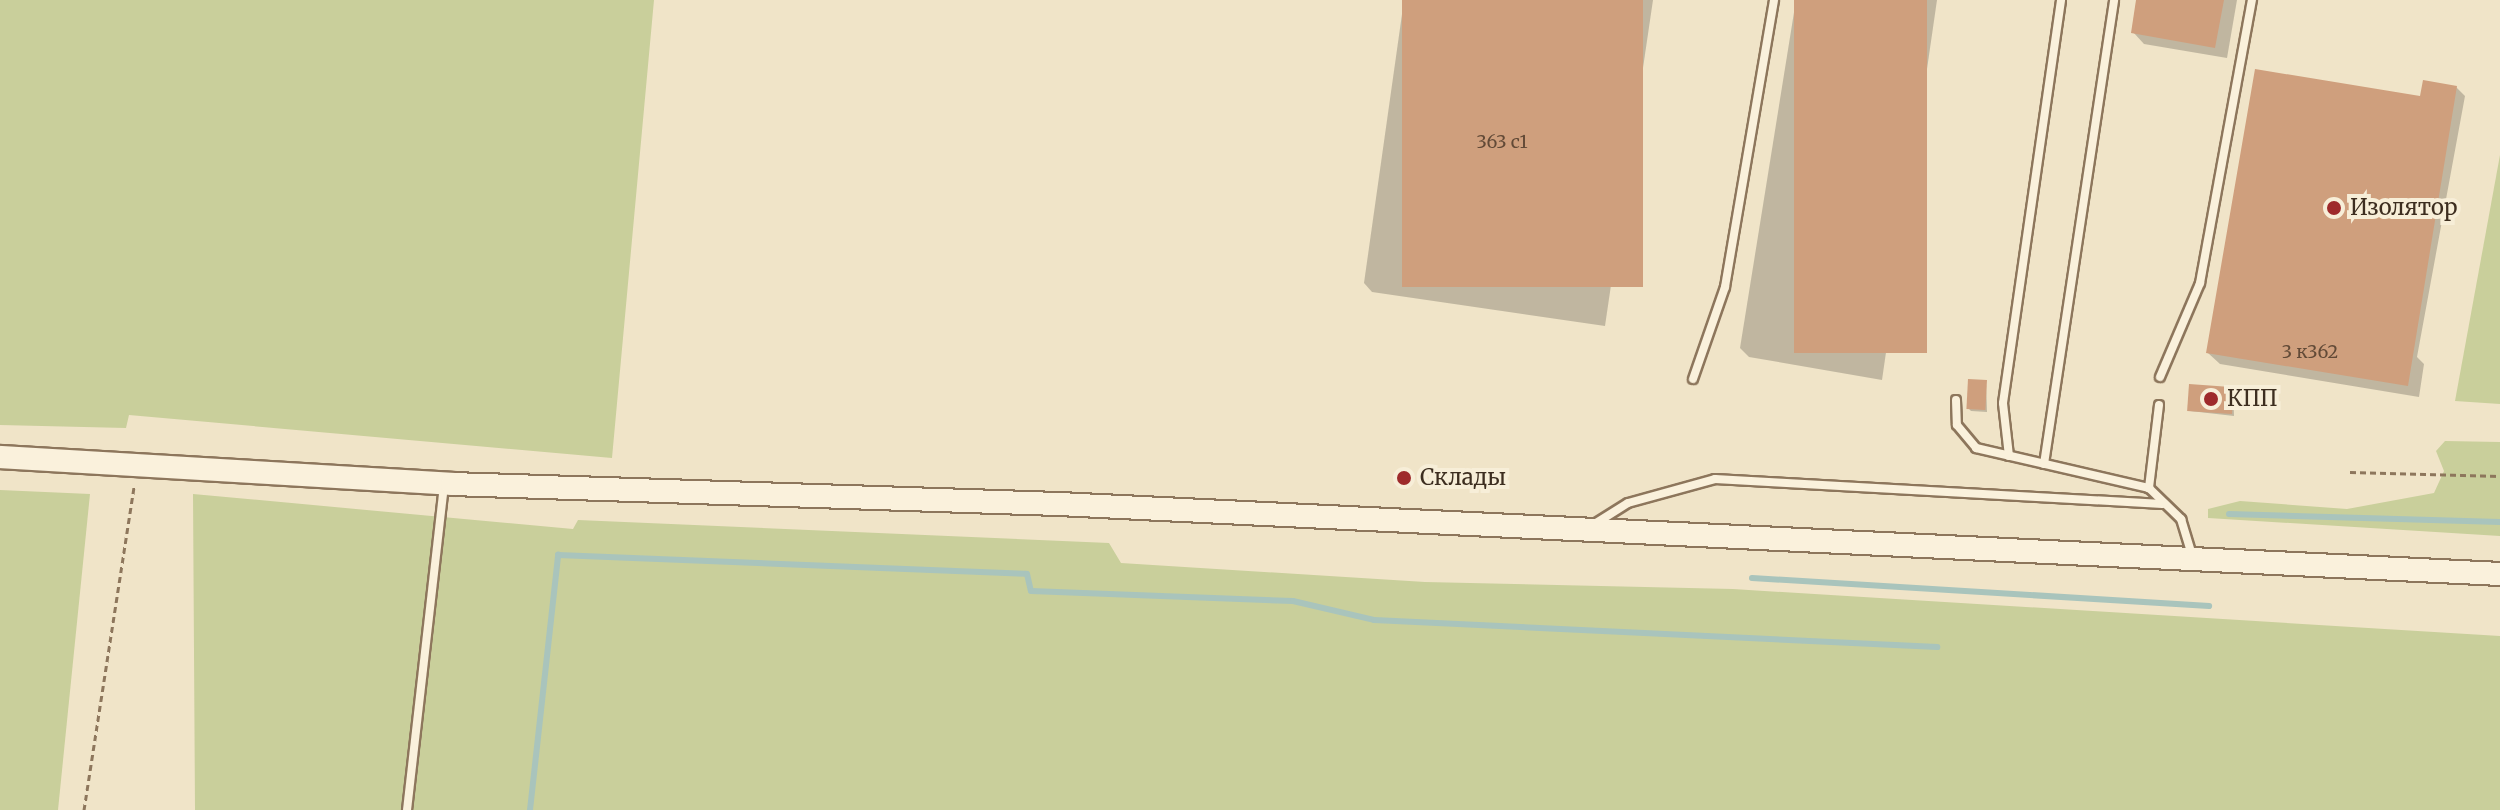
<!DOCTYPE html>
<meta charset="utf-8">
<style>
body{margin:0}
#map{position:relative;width:2500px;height:810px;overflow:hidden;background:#f0e4c8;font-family:Merriweather,serif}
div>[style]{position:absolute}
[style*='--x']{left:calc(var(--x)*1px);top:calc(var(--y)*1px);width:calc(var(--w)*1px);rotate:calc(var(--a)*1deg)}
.green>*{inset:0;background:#c9cf9b}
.shadow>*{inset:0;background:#0003}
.stream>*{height:6px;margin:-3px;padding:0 3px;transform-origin:3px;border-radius:3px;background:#a9c4bc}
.building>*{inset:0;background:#cf9f7d;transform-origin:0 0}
.path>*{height:3px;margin-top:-1.5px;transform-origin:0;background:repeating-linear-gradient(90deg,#8d765c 0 6px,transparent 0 10px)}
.roads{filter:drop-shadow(2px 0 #8d765c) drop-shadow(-2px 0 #8d765c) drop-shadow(0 2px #8d765c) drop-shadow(0 -2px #8d765c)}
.lane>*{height:8px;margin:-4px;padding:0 4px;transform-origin:4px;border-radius:4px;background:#faf1dc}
.secondary>*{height:22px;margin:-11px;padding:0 11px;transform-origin:11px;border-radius:11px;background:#faf1dc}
.dots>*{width:22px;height:22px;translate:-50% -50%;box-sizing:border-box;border:4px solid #f7eed8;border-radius:50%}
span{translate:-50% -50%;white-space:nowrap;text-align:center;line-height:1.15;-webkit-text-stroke:8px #f7eed8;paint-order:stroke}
.number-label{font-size:18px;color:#624a37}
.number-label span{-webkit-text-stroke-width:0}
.poi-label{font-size:22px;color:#3d2e20}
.left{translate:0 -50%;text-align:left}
</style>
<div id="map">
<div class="green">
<div style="clip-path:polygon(0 0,654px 0,612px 458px,129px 415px,126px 428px,0 425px)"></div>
<div style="clip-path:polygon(2500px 155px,2500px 404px,2455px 401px)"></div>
<div style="clip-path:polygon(2445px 441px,2500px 442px,2500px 536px,2208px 518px,2208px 509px,2240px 501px,2347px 509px,2434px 493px,2444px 471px,2436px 451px)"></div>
<div style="clip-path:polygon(0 490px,90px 494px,58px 810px,0 810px)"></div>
<div style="clip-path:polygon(193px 494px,573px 529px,578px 520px,1109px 543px,1121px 563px,1425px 582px,1733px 589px,2500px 636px,2500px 810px,195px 810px)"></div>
</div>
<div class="shadow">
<div style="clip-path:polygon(1404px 0,1653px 0,1605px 326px,1372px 292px,1364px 283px)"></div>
<div style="clip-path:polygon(1796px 0,1937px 0,1882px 380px,1749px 357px,1740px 348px)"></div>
<div style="clip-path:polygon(2138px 0,2237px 0,2227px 58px,2144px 44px,2133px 32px)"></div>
<div style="clip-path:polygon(2456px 87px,2465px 96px,2417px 357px,2424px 364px,2419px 397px,2220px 364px,2208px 353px,2422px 98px)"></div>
<div style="clip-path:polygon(1986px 382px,1987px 412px,1971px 411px,1969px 409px)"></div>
<div style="clip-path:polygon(2233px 389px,2234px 416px,2190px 411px)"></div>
</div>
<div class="stream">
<div style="--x:2229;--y:514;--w:271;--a:1.7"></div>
<div style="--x:1752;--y:578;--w:458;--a:3.5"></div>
<div style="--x:530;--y:810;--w:257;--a:-83.7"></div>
<div style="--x:558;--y:555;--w:469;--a:2.3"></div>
<div style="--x:1027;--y:574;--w:17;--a:77"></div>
<div style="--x:1031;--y:591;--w:262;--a:2.2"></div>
<div style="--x:1293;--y:601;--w:83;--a:13.2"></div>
<div style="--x:1374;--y:620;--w:564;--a:2.75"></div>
</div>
<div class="building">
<div style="left:1402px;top:0;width:241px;height:287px"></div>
<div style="left:1794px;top:0;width:133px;height:353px"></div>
<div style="clip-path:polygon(2136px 0,2224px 0,2215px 48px,2131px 33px)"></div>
<div style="clip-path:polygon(2255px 69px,2420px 96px,2423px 80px,2457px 86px,2408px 386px,2206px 353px)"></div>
<div style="left:1968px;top:379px;width:19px;height:30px;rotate:3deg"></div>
<div style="left:2189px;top:384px;width:45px;height:27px;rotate:4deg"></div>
</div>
<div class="path">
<div style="--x:2350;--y:472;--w:150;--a:1.5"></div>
<div style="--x:84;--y:810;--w:328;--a:-81.2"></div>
</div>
<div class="roads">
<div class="lane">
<div style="--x:2160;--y:377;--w:102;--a:-66.9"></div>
<div style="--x:2200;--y:283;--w:288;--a:-79.6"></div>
<div style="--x:1693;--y:379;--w:97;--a:-70.8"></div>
<div style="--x:1725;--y:287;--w:291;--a:-80.3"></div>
<div style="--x:1956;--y:400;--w:25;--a:88"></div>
<div style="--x:1957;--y:425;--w:30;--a:50"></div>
<div style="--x:1976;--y:448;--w:178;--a:13"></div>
<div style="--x:2159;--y:405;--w:84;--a:96.9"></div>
<div style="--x:2149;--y:488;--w:45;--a:44.1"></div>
<div style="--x:2181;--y:519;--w:39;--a:73"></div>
<div style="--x:2009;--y:456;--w:53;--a:-96.5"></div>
<div style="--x:2003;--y:403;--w:407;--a:-81.8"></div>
<div style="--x:2044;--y:464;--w:469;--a:-81.4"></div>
<div style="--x:1593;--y:525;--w:41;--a:-32.2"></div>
<div style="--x:1628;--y:503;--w:90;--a:-15.4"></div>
<div style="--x:1715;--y:479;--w:448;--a:3.2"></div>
<div style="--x:407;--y:810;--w:327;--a:-83.5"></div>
</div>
<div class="secondary">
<div style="--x:0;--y:457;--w:453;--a:3.4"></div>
<div style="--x:452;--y:484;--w:607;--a:1.89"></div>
<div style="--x:1059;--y:504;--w:1443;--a:2.78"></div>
</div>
</div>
<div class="dots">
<div style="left:2334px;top:208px;background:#9e2a2b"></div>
<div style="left:2211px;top:399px;background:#9e2a2b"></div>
<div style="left:1404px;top:478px;background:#9e2a2b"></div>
</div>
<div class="number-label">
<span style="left:1502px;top:142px">363 с1</span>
<span style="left:2310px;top:352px">3 к362</span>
</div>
<div class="poi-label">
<span class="left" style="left:2350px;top:208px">Изолятор</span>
<span class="left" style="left:2227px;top:399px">КПП</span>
<span class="left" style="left:1420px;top:478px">Склады</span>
</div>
</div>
